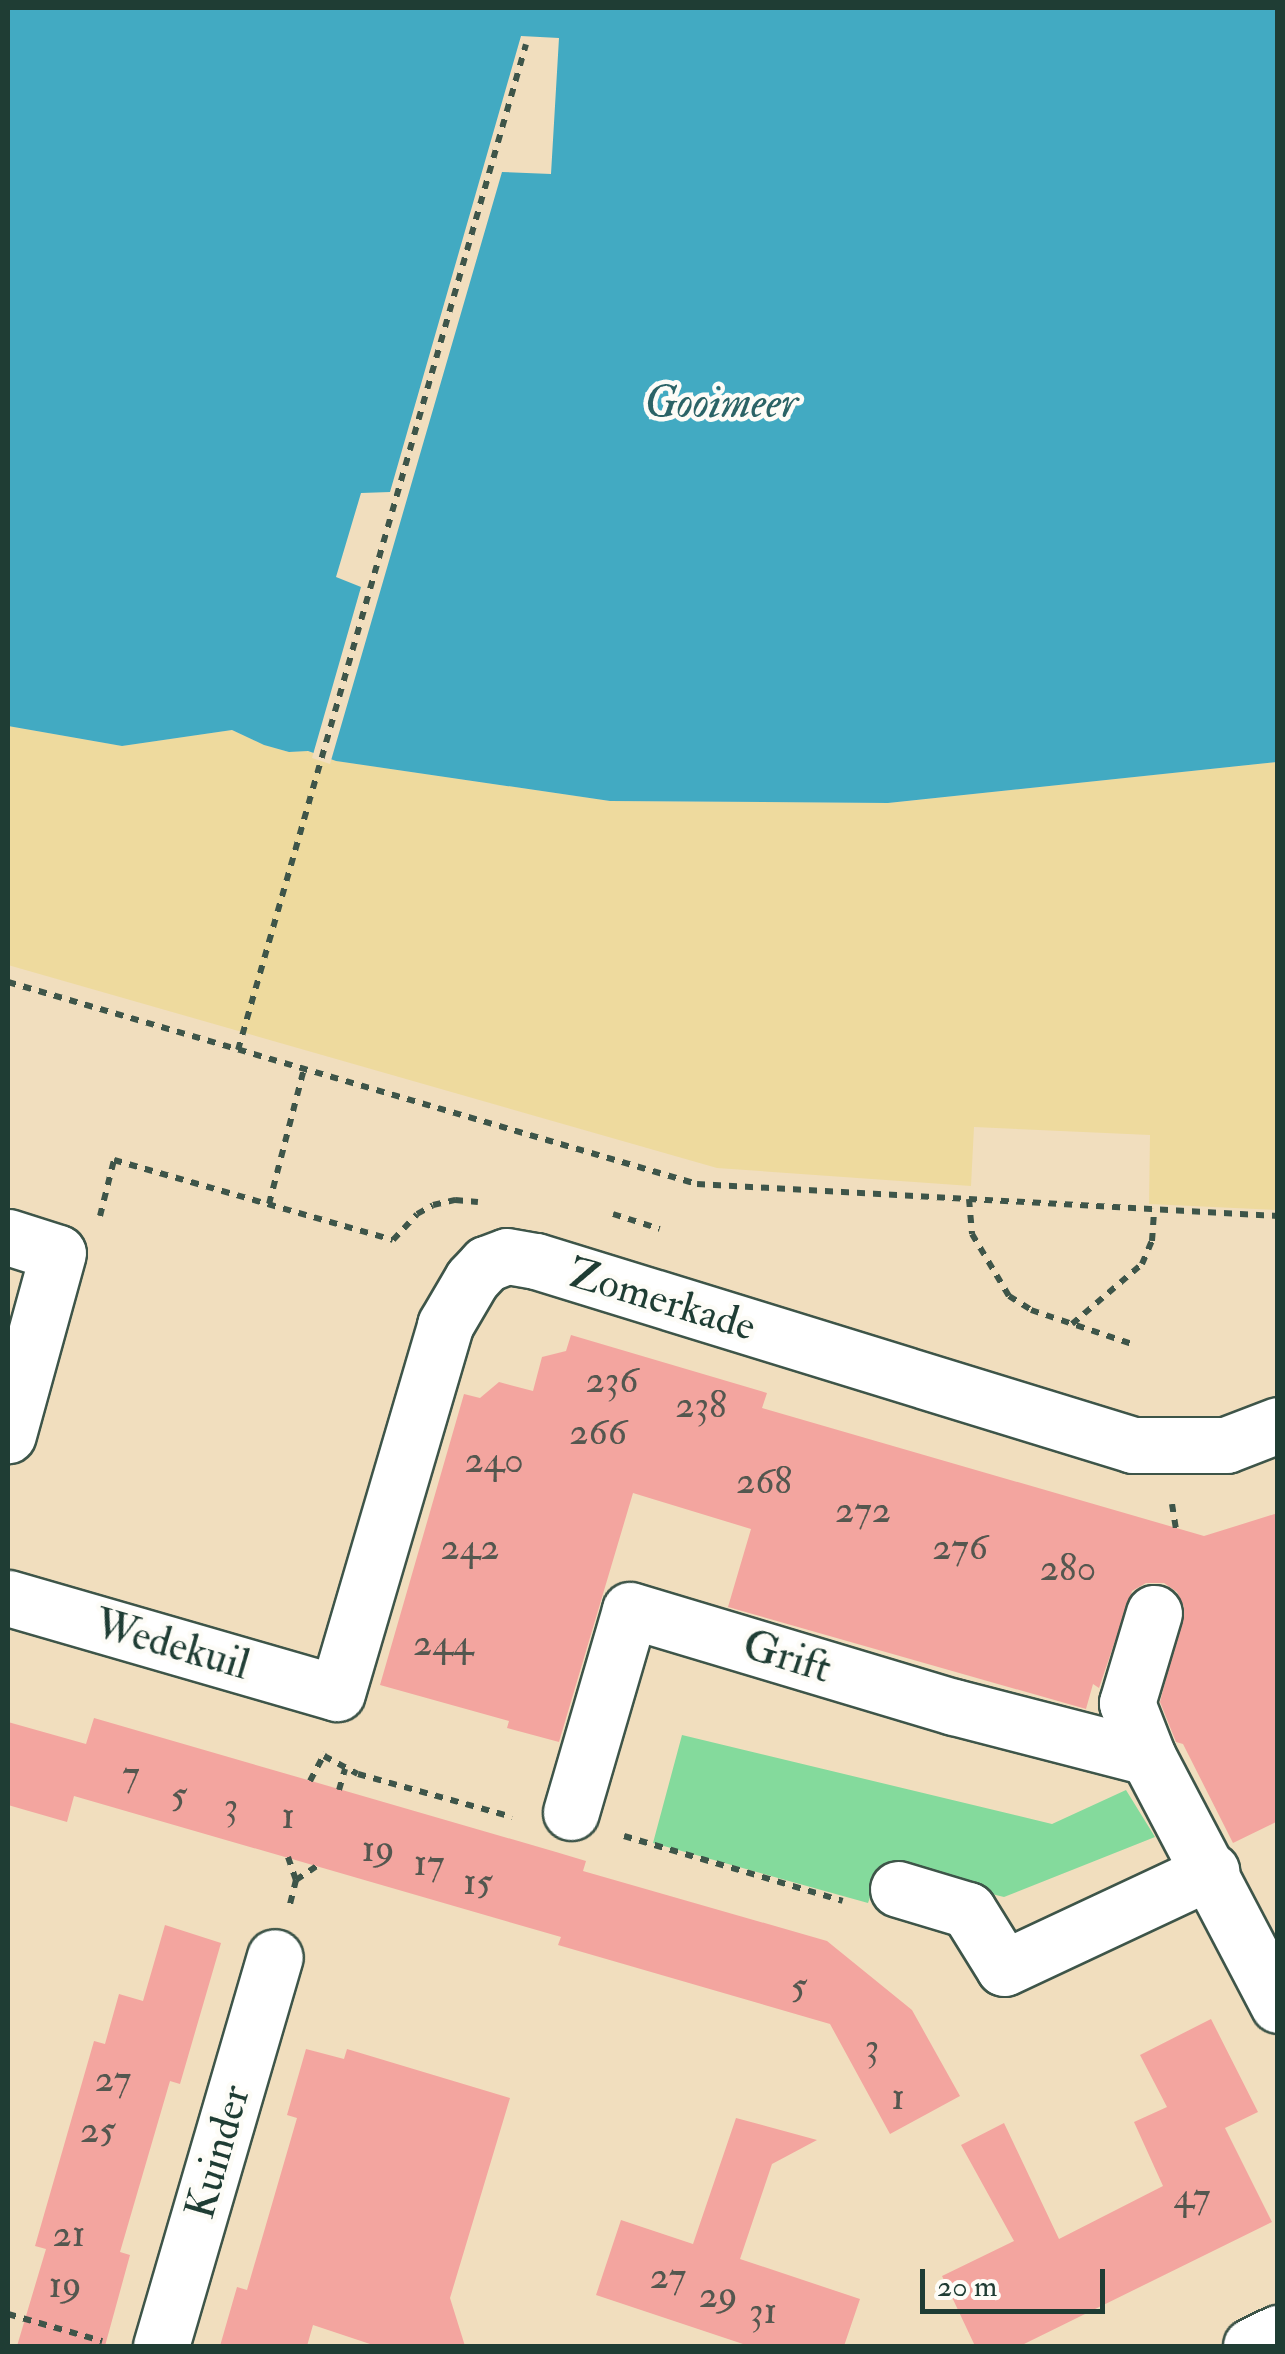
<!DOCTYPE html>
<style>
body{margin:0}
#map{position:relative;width:1285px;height:2354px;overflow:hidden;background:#f1debe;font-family:"IM FELL Double Pica",serif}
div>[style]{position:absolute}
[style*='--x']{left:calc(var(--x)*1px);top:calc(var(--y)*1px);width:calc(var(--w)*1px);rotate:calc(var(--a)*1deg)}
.green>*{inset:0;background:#84da9c}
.sand>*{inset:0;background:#eeda9e}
.water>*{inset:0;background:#42aac2}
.pier>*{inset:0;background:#f1debe}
.building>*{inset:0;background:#f3a59f}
.path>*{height:6px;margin-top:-3px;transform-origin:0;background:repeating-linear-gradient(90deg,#3e5549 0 8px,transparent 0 16px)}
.roads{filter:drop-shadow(2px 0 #3e5549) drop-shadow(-2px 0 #3e5549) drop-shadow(0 2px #3e5549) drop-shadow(0 -2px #3e5549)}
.street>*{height:55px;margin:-27.5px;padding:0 27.5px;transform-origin:27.5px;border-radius:27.5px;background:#fff}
span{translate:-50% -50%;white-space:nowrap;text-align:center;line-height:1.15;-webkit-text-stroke:9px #fdfcf7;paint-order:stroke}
.number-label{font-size:38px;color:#54574f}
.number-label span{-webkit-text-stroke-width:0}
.street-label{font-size:42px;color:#1f3d34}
.water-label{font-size:45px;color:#2b6366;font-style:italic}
.frame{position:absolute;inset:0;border:10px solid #1f3d34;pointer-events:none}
.scale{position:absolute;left:920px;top:2269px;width:185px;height:45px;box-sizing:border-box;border:5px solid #1f3d34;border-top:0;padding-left:12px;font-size:30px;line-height:35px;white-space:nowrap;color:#1f3d34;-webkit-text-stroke:8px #fdfcf7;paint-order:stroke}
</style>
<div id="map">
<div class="green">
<div style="clip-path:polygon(682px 1735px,1052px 1824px,1126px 1790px,1155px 1837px,1004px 1897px,881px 1867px,868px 1903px,653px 1843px)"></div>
</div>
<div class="sand">
<div style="clip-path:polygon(8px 726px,122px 746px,232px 730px,264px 745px,289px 752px,307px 751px,336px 761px,610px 801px,889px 803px,1277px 762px,1277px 1210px,1149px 1204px,1150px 1135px,974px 1127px,971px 1186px,717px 1168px,8px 965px)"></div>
</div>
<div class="water">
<div style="clip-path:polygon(8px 8px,1277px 8px,1277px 762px,888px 803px,610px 801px,336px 761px,308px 751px,289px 752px,264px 745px,232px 730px,122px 746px,8px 726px)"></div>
</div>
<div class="pier">
<div style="clip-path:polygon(521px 36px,559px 38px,551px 174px,502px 172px,330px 764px,312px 758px,361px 587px,336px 577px,361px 493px,390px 492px)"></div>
</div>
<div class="building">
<div style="clip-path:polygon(571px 1335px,767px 1393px,762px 1408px,1204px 1536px,1278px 1513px,1278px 1821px,1233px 1843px,1183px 1744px,1176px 1742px,1160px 1702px,1184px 1607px,1177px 1592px,1164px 1583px,1146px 1583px,1132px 1591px,1099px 1688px,1093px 1684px,1086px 1709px,728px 1607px,751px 1529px,633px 1493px,559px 1742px,507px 1728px,509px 1721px,380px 1685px,464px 1394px,480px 1398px,499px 1382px,533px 1391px,542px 1357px,566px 1351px)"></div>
<div style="clip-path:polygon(94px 1718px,556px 1852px,586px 1861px,583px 1871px,827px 1941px,912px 2010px,960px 2096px,890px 2134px,830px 2024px,558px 1945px,561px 1937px,74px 1796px,67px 1822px,8px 1805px,8px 1722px,86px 1744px)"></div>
<div style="clip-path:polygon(165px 1925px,221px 1943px,180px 2084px,170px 2081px,120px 2252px,130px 2255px,105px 2346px,17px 2346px,46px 2249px,35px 2246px,94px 2041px,105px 2044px,119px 1994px,143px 2001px)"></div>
<div style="clip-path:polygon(1211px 2019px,1258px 2112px,1225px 2128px,1272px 2222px,1020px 2346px,975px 2346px,942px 2276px,1014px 2241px,961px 2145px,1004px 2123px,1059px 2239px,1163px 2186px,1134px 2122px,1167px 2107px,1140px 2055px)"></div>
<div style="clip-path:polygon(306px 2049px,344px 2059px,347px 2049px,510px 2098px,450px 2298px,465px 2346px,376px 2346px,313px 2325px,307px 2346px,220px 2346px,237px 2287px,247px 2290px,297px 2118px,287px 2115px)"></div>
<div style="clip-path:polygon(736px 2118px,817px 2140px,772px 2164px,740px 2259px,860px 2299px,844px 2346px,749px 2346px,596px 2295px,621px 2220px,693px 2244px)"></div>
</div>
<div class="path">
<div style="--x:8;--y:982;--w:718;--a:16.34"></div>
<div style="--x:697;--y:1184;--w:582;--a:3.15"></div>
<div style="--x:238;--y:1050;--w:1046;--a:-74.02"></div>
<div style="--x:969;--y:1199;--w:35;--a:85"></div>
<div style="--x:972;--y:1234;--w:72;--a:59.2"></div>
<div style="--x:1009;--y:1296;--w:26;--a:32"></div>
<div style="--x:1031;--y:1310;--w:107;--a:18.6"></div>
<div style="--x:269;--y:1204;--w:139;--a:-75.5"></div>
<div style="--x:613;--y:1214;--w:49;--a:17.7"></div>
<div style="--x:100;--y:1216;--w:58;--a:-76"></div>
<div style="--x:114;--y:1160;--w:290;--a:16"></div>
<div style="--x:393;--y:1240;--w:35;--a:-47"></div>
<div style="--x:417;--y:1214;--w:18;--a:-29"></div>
<div style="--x:433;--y:1205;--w:23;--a:-13"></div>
<div style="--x:455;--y:1200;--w:23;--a:5"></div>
<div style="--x:1072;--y:1324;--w:92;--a:-40.6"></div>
<div style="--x:1142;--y:1264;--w:25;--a:-67"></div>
<div style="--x:1152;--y:1241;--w:32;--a:-86"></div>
<div style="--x:1172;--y:1504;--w:26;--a:81"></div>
<div style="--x:324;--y:1756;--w:38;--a:28"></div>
<div style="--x:358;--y:1774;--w:160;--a:15.6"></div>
<div style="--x:310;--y:1781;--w:32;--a:-62"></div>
<div style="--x:339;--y:1790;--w:22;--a:-74"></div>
<div style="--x:624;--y:1836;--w:228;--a:16.5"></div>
<div style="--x:288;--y:1857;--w:24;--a:71"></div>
<div style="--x:296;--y:1880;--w:25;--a:104"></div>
<div style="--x:296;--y:1880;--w:25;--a:-34"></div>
<div style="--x:8;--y:2314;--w:98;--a:16"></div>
</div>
<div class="roads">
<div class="street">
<div style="--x:8;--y:1237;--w:52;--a:17.7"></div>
<div style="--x:58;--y:1253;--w:189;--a:105.4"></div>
<div style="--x:8;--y:1598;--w:342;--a:16.1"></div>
<div style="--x:337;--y:1693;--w:384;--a:-73.6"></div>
<div style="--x:445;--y:1325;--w:53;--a:-59.6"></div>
<div style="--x:472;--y:1279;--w:21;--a:-47"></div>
<div style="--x:486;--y:1264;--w:22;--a:-21"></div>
<div style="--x:507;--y:1256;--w:29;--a:10"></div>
<div style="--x:536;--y:1261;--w:625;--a:17.13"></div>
<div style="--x:1133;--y:1445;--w:93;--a:0"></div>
<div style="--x:1226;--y:1445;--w:56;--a:-21"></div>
<div style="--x:1148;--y:1757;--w:58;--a:-111.3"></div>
<div style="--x:1127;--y:1703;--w:94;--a:-73.3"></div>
<div style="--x:571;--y:1812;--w:210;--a:-73.7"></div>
<div style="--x:630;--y:1610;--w:338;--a:16.7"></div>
<div style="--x:954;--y:1707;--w:200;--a:14.5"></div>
<div style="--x:1148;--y:1757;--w:280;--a:62.3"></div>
<div style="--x:898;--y:1889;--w:73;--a:16.7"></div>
<div style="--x:968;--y:1910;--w:68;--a:58.2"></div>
<div style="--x:1004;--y:1968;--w:229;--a:-25.1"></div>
<div style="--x:161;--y:2346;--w:405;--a:-73.7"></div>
<div style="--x:1251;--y:2346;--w:30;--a:-26"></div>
</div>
</div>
<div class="number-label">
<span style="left:612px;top:1381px">236</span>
<span style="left:701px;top:1406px">238</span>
<span style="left:598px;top:1433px">266</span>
<span style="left:494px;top:1461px">240</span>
<span style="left:764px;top:1482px">268</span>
<span style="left:863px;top:1511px">272</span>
<span style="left:470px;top:1548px">242</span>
<span style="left:960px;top:1548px">276</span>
<span style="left:1068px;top:1569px">280</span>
<span style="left:443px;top:1644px">244</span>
<span style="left:131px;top:1775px">7</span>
<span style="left:179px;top:1796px">5</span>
<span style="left:231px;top:1807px">3</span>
<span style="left:288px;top:1817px">1</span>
<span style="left:378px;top:1850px">19</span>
<span style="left:429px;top:1864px">17</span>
<span style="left:478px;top:1883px">15</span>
<span style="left:799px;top:1987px">5</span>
<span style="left:872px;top:2048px">3</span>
<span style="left:113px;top:2080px">27</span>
<span style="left:898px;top:2098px">1</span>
<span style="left:98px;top:2131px">25</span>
<span style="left:1192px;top:2197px">47</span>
<span style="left:69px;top:2235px">21</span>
<span style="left:668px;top:2277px">27</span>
<span style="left:65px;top:2286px">19</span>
<span style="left:718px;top:2296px">29</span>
<span style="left:763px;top:2312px">31</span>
</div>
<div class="street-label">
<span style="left:662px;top:1300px;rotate:17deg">Zomerkade</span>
<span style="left:172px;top:1645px;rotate:16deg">Wedekuil</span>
<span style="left:787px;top:1657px;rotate:17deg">Grift</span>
<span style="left:218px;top:2152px;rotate:-74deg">Kuinder</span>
</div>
<div class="water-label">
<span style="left:721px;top:404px">Gooimeer</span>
</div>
<div class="frame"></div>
<div class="scale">20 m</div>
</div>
